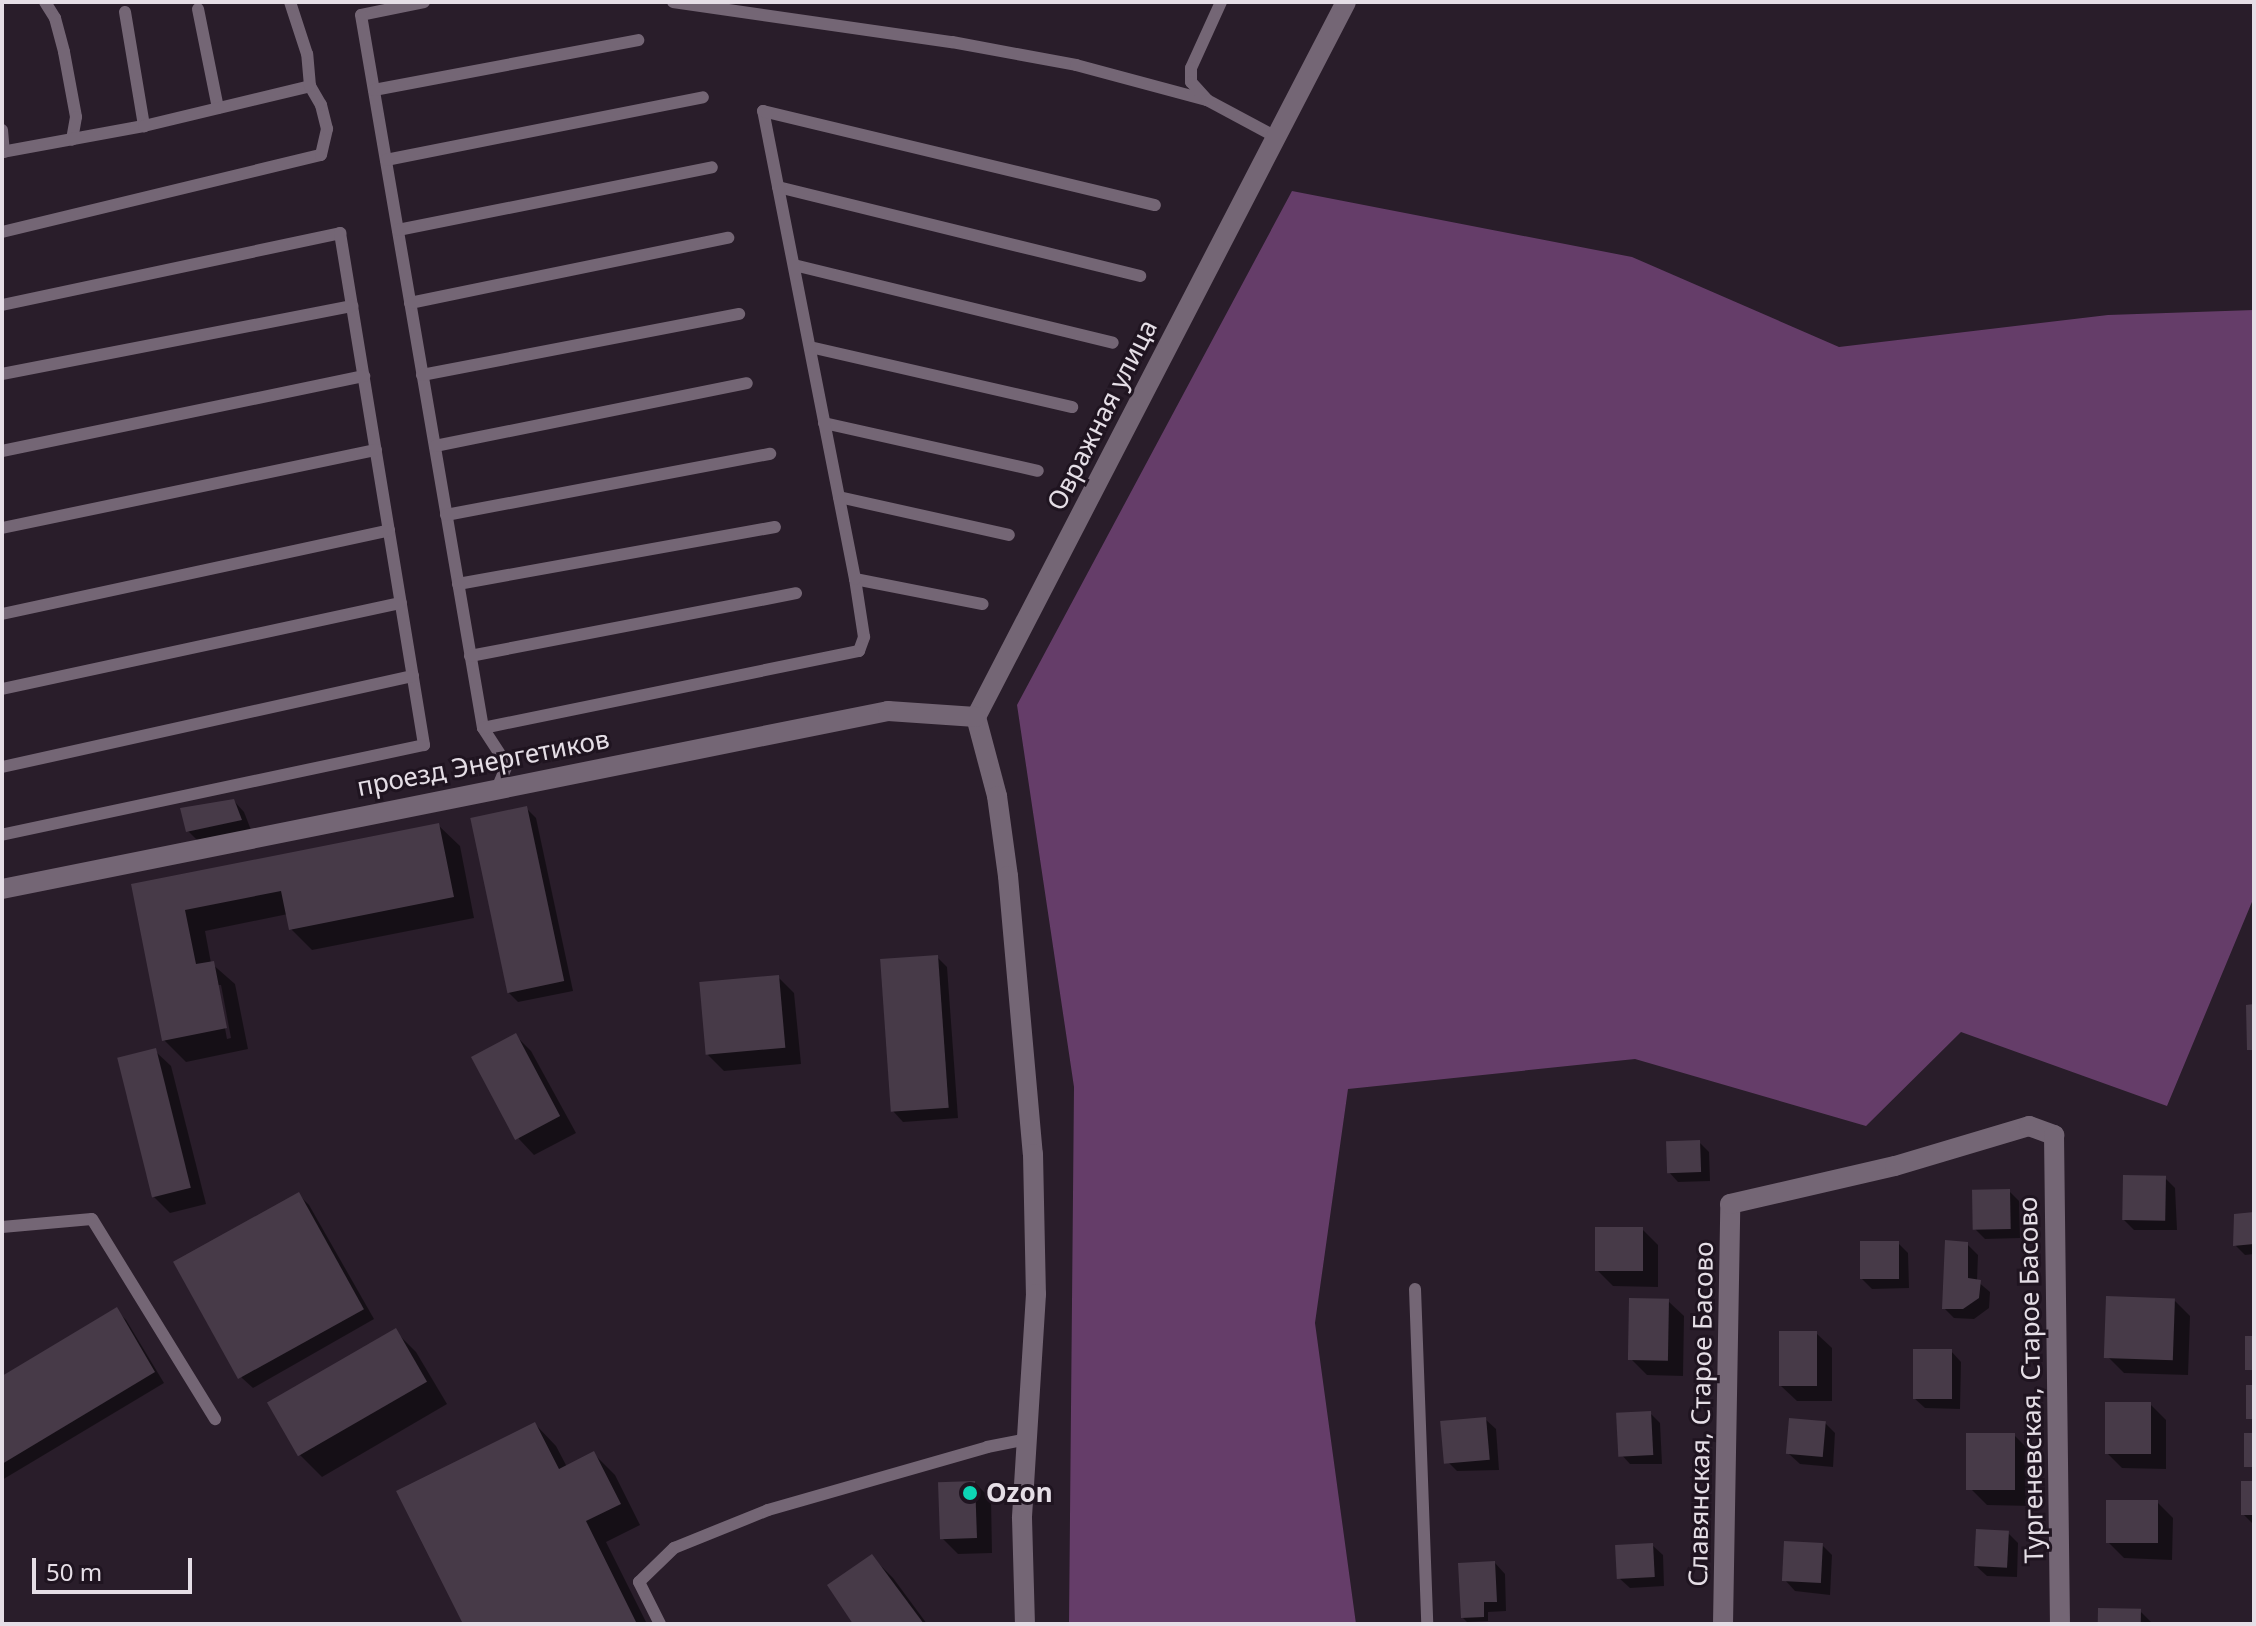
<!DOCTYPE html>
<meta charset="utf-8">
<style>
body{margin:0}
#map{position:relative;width:2256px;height:1626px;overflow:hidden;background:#291d2a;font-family:"Noto Sans",sans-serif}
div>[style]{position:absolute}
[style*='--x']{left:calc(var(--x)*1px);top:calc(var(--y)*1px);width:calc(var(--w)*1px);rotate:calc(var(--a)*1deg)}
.forest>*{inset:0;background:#653d69}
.shadow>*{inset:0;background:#0007}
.building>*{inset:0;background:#473a48;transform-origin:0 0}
.service>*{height:12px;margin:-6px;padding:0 6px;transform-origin:6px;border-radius:6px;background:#746675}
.minor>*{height:20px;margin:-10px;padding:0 10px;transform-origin:10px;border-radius:10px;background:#746675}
.tertiary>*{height:20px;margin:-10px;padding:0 10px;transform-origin:10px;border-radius:10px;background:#746675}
.dots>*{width:22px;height:22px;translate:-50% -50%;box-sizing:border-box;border:4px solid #1f1420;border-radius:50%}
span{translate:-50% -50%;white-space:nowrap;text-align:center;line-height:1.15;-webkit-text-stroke:6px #1f1420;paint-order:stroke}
.street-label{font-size:26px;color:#e5dee6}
.poi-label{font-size:26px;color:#e5dee6;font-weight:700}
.left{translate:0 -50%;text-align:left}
.frame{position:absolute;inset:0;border:4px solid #e5dee6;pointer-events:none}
.scale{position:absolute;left:32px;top:1558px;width:160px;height:36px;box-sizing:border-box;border:4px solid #e5dee6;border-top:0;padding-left:10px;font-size:24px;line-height:28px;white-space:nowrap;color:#e5dee6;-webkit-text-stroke:6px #1f1420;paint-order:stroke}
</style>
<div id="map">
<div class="forest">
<div style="clip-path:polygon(1292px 191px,1632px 257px,1839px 347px,2108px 315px,2254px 310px,2254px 897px,2167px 1106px,1961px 1032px,1866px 1126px,1635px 1059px,1348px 1089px,1315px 1323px,1356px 1624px,1069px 1624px,1074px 1087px,1017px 705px)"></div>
</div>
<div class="shadow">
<div style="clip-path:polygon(234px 801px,244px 812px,251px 830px,198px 841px,188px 831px)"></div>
<div style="clip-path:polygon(526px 808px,536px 818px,573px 991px,518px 1002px,508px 992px)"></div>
<div style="clip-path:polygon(evenodd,438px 825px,460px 846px,474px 918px,312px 950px,291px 929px,288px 914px,205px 931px,211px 963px,235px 984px,248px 1049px,186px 1062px,164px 1040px,133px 885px,438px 825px,217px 985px,221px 985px,231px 1038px,227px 1039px,217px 985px)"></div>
<div style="clip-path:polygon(937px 957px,947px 967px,958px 1118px,903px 1122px,893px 1111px)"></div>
<div style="clip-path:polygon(778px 977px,794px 993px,801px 1064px,724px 1071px,708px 1055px)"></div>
<div style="clip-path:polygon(515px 1035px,531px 1051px,576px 1133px,534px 1155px,519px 1139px,474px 1057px)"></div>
<div style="clip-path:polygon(155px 1051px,171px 1066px,206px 1204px,170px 1213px,154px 1197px)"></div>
<div style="clip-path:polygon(1699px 1142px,1709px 1152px,1710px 1181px,1678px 1182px,1668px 1171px)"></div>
<div style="clip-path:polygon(2165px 1178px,2175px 1188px,2177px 1230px,2134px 1230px,2124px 1220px)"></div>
<div style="clip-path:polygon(2009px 1191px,2019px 1201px,2020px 1238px,1985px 1239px,1975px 1229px)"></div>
<div style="clip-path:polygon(299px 1195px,309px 1205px,374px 1319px,253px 1388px,242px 1378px,177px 1264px)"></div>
<div style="clip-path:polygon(2254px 1214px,2254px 1254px,2245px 1255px,2235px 1245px)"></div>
<div style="clip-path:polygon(1642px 1229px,1658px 1245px,1658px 1287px,1613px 1286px,1597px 1270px)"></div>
<div style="clip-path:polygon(1898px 1243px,1908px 1253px,1909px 1288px,1872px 1289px,1862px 1279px)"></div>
<div style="clip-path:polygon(1967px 1244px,1978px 1255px,1977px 1281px,1990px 1292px,1989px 1308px,1974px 1319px,1954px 1318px,1944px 1308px)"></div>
<div style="clip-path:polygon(2174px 1300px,2190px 1316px,2188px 1375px,2124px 1373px,2108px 1357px)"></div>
<div style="clip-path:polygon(1668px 1301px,1684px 1316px,1683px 1376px,1647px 1375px,1631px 1359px)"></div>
<div style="clip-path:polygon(116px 1310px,126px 1320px,164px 1383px,2px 1480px,2px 1378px)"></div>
<div style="clip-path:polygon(395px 1331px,416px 1352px,447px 1404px,322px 1477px,300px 1455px)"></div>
<div style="clip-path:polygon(1816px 1333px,1832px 1348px,1832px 1401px,1797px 1401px,1781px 1386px)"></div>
<div style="clip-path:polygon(1951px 1351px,1961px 1362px,1960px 1409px,1925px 1408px,1914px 1398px)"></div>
<div style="clip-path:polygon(2150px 1404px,2166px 1420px,2166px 1469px,2122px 1468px,2106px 1452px)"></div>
<div style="clip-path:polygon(1650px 1413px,1660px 1423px,1662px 1464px,1630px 1464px,1620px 1453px)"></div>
<div style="clip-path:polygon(1485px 1419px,1496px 1429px,1499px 1470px,1457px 1471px,1447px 1461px)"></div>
<div style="clip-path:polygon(1825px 1423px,1835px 1433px,1833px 1467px,1800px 1464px,1789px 1454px)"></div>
<div style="clip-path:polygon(535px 1424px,556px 1446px,567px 1467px,594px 1454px,615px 1475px,640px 1525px,606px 1542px,647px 1624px,465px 1624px)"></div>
<div style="clip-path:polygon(2014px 1435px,2030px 1451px,2032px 1506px,1987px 1505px,1971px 1489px)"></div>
<div style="clip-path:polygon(975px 1483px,991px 1499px,992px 1553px,958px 1554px,942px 1538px)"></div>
<div style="clip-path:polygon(2254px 1483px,2254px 1525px,2243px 1514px)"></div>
<div style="clip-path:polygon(2157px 1502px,2173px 1518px,2172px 1560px,2124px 1558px,2108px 1542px)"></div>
<div style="clip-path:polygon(2008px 1533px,2018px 1543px,2017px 1577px,1987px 1576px,1976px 1566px)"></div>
<div style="clip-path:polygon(1652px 1545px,1663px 1555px,1664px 1586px,1630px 1588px,1619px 1578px)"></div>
<div style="clip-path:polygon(1822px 1545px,1832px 1555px,1830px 1595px,1795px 1591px,1785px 1580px)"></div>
<div style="clip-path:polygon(872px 1557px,893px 1578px,927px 1624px,855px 1624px)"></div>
<div style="clip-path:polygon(1495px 1563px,1505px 1574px,1506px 1611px,1488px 1612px,1488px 1621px,1467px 1622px,1463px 1618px)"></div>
<div style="clip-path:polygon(2140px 1611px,2153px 1624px,2100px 1624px)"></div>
</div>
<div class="building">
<div style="clip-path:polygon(234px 799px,242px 820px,186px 832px,180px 808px)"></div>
<div style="left:527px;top:806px;width:179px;height:58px;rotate:78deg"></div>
<div style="clip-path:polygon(439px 823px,454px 897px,289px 930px,281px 891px,185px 910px,196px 964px,214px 961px,227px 1028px,162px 1041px,131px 884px)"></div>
<div style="left:938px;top:955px;width:153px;height:58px;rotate:86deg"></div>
<div style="left:779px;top:975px;width:73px;height:80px;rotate:85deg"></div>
<div style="clip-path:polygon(2254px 1004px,2254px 1050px,2247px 1050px,2246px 1005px)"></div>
<div style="left:516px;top:1033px;width:94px;height:51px;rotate:62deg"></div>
<div style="left:156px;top:1048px;width:144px;height:40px;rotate:76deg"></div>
<div style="left:1700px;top:1140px;width:32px;height:34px;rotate:88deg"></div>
<div style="left:2123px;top:1175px;width:43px;height:45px;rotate:1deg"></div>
<div style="left:2010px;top:1189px;width:40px;height:38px;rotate:89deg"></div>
<div style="left:299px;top:1192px;width:134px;height:144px;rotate:61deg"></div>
<div style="clip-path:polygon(2254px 1212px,2254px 1244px,2233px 1246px,2234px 1214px)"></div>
<div style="left:1595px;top:1227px;width:48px;height:44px"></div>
<div style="clip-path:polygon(1945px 1240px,1968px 1242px,1968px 1278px,1981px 1280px,1979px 1298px,1963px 1309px,1942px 1309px)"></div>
<div style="left:1899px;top:1241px;width:38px;height:39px;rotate:90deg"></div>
<div style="left:2106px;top:1296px;width:69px;height:62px;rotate:2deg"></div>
<div style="left:1629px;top:1298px;width:40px;height:62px;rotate:1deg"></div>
<div style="clip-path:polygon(117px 1307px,155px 1372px,2px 1464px,2px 1376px)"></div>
<div style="left:396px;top:1328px;width:62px;height:149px;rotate:60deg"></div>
<div style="left:1779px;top:1331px;width:38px;height:55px"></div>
<div style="left:2245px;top:1336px;width:9px;height:34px"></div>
<div style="left:1913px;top:1349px;width:39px;height:50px"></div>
<div style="left:2246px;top:1385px;width:8px;height:34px"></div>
<div style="left:2151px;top:1402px;width:52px;height:46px;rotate:90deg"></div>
<div style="left:1651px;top:1411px;width:44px;height:35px;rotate:87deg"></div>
<div style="left:1486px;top:1417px;width:43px;height:46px;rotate:85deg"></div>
<div style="left:1789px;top:1418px;width:37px;height:36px;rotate:5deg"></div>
<div style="clip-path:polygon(535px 1422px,559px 1469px,594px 1451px,621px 1504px,586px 1521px,637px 1624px,463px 1624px,396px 1491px)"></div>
<div style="left:1966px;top:1433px;width:49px;height:57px"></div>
<div style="left:2244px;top:1433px;width:10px;height:34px"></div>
<div style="left:975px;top:1481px;width:57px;height:37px;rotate:88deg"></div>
<div style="left:2241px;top:1481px;width:13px;height:34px"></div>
<div style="left:2106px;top:1500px;width:52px;height:43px"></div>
<div style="left:1976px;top:1529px;width:33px;height:37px;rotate:3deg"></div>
<div style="left:1784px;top:1541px;width:39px;height:40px;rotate:3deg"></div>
<div style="left:1653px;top:1543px;width:34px;height:38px;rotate:87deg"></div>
<div style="clip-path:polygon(872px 1554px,924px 1624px,853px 1624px,827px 1585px)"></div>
<div style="clip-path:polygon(1495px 1561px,1497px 1602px,1484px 1602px,1484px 1617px,1461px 1618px,1458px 1563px)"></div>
<div style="left:2098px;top:1608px;width:43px;height:16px;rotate:1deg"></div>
</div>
<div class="service">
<div style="--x:45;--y:2;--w:19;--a:58"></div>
<div style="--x:55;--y:18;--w:35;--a:75"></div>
<div style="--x:64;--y:52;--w:66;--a:79.5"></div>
<div style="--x:76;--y:117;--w:23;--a:100"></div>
<div style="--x:424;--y:2;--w:64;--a:168.3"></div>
<div style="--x:361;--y:15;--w:723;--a:80.29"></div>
<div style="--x:483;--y:728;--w:44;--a:57"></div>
<div style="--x:507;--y:765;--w:23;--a:113"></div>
<div style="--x:673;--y:2;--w:282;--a:8.2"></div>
<div style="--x:952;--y:42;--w:126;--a:10.5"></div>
<div style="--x:1076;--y:65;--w:136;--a:15"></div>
<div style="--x:1221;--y:2;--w:72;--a:114.4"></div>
<div style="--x:1191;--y:68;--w:14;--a:90"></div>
<div style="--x:1191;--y:82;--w:24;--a:48"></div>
<div style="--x:1207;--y:100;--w:76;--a:28.2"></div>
<div style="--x:198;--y:9;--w:101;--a:78.6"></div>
<div style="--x:125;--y:12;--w:116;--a:80.5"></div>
<div style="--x:374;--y:90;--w:269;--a:-10.7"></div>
<div style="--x:2;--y:130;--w:22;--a:85"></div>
<div style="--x:2;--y:152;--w:144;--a:-10.4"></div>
<div style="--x:144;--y:126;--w:171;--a:-13.5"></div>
<div style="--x:386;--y:160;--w:323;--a:-11.2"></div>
<div style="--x:778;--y:187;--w:373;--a:13.8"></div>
<div style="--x:398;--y:230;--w:320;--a:-11.3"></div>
<div style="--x:2;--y:232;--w:328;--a:-13.6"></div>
<div style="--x:321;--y:155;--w:27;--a:-77"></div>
<div style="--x:327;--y:129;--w:25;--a:-104"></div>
<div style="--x:321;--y:105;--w:22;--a:-120"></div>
<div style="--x:310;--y:86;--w:32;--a:-95"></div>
<div style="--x:307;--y:54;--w:55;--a:-108.1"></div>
<div style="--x:794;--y:265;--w:328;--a:13.7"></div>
<div style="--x:410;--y:303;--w:325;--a:-11.6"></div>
<div style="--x:2;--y:305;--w:346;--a:-12"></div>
<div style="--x:340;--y:233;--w:519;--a:80.68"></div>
<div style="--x:424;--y:745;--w:431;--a:168"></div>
<div style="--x:810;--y:347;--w:269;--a:12.9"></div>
<div style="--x:2;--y:374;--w:357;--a:-11"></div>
<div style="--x:422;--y:375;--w:323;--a:-10.9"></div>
<div style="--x:824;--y:423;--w:219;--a:12.6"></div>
<div style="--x:435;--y:446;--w:318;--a:-11.4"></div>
<div style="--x:2;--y:451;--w:370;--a:-11.7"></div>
<div style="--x:839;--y:497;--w:174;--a:12.6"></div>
<div style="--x:446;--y:515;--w:330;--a:-10.7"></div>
<div style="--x:2;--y:528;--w:382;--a:-11.8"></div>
<div style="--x:855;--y:579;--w:130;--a:11.1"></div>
<div style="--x:458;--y:584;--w:322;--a:-10.2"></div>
<div style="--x:2;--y:614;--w:396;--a:-12.2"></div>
<div style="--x:470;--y:656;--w:332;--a:-10.9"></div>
<div style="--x:2;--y:689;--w:408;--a:-12.2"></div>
<div style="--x:483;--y:728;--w:384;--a:-11.6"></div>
<div style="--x:859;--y:651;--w:15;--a:-70"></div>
<div style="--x:864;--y:637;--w:59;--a:-98.8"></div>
<div style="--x:855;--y:579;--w:477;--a:-101.1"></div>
<div style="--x:763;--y:111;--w:403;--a:13.5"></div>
<div style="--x:2;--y:767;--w:421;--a:-12.5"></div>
<div style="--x:2;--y:1227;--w:90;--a:-5.1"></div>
<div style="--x:92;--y:1219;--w:235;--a:58.4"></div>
<div style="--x:1415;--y:1289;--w:335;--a:87.9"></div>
<div style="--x:660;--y:1624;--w:47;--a:-116.6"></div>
<div style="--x:639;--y:1582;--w:49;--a:-44.2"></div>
<div style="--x:674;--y:1548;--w:101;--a:-22"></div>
<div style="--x:768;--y:1510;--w:228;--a:-16"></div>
<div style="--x:987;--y:1447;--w:41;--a:-11.3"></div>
</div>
<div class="minor">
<div style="--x:1723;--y:1624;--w:420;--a:-89"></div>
<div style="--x:1730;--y:1204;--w:169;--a:-13"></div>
<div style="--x:1895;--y:1166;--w:140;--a:-16.6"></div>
<div style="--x:2029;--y:1126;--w:27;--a:20"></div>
<div style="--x:2054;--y:1135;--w:489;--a:89.3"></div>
</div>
<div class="tertiary">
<div style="--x:976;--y:717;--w:82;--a:75.1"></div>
<div style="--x:997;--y:796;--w:81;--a:82.2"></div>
<div style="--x:1008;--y:876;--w:279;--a:84.9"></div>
<div style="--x:1033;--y:1154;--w:140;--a:88.8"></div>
<div style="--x:1036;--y:1294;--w:224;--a:93.6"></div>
<div style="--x:1022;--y:1518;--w:106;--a:88.4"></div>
<div style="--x:976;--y:717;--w:805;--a:-62.64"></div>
<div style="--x:2;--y:889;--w:904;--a:-11.36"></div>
<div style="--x:888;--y:711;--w:88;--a:3.9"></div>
</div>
<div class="dots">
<div style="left:970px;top:1493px;background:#0dd5b5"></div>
</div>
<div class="street-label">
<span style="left:1102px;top:415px;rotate:-63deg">Овражная улица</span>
<span style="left:483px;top:763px;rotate:-11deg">проезд Энергетиков</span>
<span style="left:2031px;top:1380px;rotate:-91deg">Тургеневская, Старое Басово</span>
<span style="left:1701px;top:1414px;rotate:-89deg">Славянская, Старое Басово</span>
</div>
<div class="poi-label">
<span class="left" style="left:986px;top:1493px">Ozon</span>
</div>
<div class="frame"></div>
<div class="scale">50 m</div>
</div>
